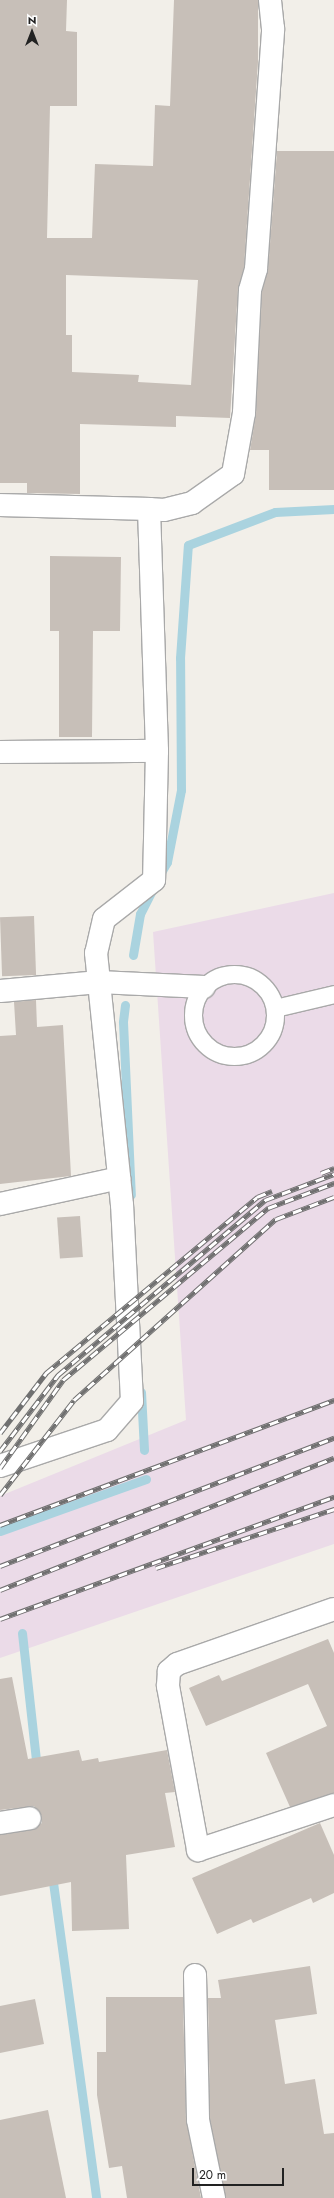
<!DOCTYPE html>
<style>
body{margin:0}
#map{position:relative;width:334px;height:2198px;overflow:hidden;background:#f2efe9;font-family:Jost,sans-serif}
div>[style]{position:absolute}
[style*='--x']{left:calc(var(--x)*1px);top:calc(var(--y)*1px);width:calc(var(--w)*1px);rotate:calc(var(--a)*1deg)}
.industrial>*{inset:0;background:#ebdbe8}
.stream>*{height:9px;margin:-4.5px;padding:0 4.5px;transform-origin:4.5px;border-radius:4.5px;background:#aad3df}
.building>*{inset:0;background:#c7bfb8;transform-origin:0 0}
.roads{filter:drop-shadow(1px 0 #a9a9a9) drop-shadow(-1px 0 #a9a9a9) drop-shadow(0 1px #a9a9a9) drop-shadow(0 -1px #a9a9a9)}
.service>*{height:17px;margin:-8.5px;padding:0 8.5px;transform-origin:8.5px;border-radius:8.5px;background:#fff}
.service>.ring{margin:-8.5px;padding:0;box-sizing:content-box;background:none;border:17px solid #fff;border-radius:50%}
.minor>*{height:22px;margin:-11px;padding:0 11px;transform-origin:11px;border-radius:11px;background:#fff}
.rail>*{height:4.5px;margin-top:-2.25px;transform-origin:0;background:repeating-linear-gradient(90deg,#fff 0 9px,#707070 0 18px);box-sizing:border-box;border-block:1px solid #707070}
span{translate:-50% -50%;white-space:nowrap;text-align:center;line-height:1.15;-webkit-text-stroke:3px #fff;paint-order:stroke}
.north{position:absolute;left:12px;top:12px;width:40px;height:40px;-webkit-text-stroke:3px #fff;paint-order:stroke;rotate:0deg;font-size:11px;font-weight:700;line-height:16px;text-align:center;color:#222}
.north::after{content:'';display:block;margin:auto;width:14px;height:18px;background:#222;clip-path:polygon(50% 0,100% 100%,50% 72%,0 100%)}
.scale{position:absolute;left:192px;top:2168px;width:92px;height:18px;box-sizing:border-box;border:2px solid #222;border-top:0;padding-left:5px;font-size:12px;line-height:14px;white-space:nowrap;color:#222;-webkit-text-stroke:3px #fff;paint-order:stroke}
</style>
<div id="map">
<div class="industrial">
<div style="clip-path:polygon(334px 893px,334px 1544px,0 1658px,0 1496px,186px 1420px,153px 932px)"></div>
</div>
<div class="stream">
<div style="--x:160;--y:874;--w:14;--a:-60"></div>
<div style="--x:167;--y:862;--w:73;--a:-79"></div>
<div style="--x:181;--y:790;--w:132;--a:-90.4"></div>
<div style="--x:180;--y:658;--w:113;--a:-86"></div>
<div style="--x:188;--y:545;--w:93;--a:-20.8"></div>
<div style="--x:275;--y:512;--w:59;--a:-2.9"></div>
<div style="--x:133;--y:955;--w:42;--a:-80.3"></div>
<div style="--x:140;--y:914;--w:28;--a:-63"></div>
<div style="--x:125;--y:1005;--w:17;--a:97"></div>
<div style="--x:123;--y:1022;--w:173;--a:87.4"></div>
<div style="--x:141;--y:1392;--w:58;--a:87"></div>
<div style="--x:0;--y:1531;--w:155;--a:-19.6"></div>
<div style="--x:22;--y:1633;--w:137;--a:83.7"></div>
<div style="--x:52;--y:1875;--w:326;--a:82.2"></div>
</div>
<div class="building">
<div style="clip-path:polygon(evenodd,0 0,67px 0,66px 31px,77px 32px,77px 106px,50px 106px,47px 238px,92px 238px,95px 164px,153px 166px,155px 105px,170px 106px,174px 0,258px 0,258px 62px,244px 267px,238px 289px,230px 418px,176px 416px,176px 427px,80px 424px,80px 494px,27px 493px,27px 483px,0 483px,0 0,66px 275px,198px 280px,191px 385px,138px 382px,139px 375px,72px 372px,72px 335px,66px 335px,66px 275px)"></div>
<div style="clip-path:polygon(277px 151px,334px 151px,334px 490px,269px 490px,269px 450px,250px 450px,256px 414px,262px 292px,268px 270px)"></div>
<div style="clip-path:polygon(50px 556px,121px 557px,120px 631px,93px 631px,92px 737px,59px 737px,59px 631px,50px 631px)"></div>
<div style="left:34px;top:916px;width:59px;height:34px;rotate:88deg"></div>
<div style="clip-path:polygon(36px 1000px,37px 1027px,63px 1025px,71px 1176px,0 1184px,0 1036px,16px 1035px,14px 1002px)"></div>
<div style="left:80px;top:1216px;width:41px;height:23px;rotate:86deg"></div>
<div style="clip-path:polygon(328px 1639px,334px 1653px,334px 1793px,290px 1807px,266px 1753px,327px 1726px,308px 1684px,206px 1726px,189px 1688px,219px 1675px,222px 1681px)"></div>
<div style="clip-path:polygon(12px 1677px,28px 1759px,79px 1750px,82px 1761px,98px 1758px,99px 1762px,167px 1750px,175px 1792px,165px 1793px,175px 1847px,126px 1855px,129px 1929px,72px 1931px,71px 1882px,0 1896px,0 1835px,32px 1830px,42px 1823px,42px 1816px,34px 1806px,0 1810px,0 1679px)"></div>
<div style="clip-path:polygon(320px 1823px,334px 1855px,334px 1893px,313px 1903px,311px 1898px,253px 1923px,251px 1919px,217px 1934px,192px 1878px)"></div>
<div style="clip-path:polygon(310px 1966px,317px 2014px,275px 2020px,285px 2084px,315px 2079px,324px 2134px,334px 2133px,334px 2198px,226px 2198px,210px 2119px,208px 1998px,221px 1998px,218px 1980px)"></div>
<div style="clip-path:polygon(106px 1997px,183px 1997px,186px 2120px,201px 2198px,127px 2198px,122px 2166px,109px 2168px,97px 2095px,97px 2052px,106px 2052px)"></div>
<div style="clip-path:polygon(35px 1999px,44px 2044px,0 2053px,0 2006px)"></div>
<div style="clip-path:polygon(48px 2110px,66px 2198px,0 2198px,0 2120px)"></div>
</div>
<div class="roads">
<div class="service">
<div class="ring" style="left:193px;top:974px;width:65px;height:65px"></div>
<div style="--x:275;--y:1008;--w:61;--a:-13.3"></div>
</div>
<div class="minor">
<div style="--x:0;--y:505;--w:149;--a:1.5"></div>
<div style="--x:149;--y:509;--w:242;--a:88.1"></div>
<div style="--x:157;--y:751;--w:129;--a:91.3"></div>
<div style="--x:154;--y:880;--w:63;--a:142"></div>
<div style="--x:104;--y:919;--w:35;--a:103"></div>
<div style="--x:96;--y:953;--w:29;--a:84"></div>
<div style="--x:99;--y:982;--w:99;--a:174.8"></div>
<div style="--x:149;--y:509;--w:15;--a:4"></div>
<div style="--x:164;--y:510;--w:29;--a:-14"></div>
<div style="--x:192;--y:503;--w:50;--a:-35.3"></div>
<div style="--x:233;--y:474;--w:62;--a:-79.8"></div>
<div style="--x:244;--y:413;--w:123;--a:-87.2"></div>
<div style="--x:250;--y:290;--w:22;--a:-74"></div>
<div style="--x:256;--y:269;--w:241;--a:-85.9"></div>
<div style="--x:273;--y:29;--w:29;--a:-96"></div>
<div style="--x:0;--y:752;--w:157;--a:-0.4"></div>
<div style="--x:0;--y:1204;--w:122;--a:-12.3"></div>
<div style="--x:0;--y:1466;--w:113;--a:-18.6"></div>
<div style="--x:107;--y:1430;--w:38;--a:-49"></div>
<div style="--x:132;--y:1401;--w:196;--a:-92.9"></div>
<div style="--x:122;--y:1205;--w:224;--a:-95.9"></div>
<div style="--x:99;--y:982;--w:105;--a:2.7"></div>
<div style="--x:334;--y:1609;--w:166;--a:160.7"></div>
<div style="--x:177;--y:1664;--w:11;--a:139"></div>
<div style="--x:169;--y:1671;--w:15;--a:94"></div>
<div style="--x:168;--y:1686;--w:167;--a:79.6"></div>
<div style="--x:198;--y:1850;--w:143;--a:-18.3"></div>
<div style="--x:0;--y:1823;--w:30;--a:-9"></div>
<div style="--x:195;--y:1975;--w:145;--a:88.8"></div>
<div style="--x:198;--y:2120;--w:80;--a:78.4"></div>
</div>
</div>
<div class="rail">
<div style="--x:321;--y:1173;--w:14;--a:-21"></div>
<div style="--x:0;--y:1433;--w:76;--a:-52.5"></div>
<div style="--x:46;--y:1373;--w:275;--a:-39.8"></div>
<div style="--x:257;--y:1197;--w:16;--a:-22"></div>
<div style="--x:0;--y:1451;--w:96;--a:-52.7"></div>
<div style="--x:58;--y:1375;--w:271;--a:-40.2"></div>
<div style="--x:265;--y:1200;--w:74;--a:-20.6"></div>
<div style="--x:0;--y:1468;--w:108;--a:-54.4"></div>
<div style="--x:63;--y:1380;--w:268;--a:-40"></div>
<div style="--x:268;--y:1208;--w:71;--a:-20.7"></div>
<div style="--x:0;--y:1495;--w:120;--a:-52.1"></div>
<div style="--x:74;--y:1400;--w:271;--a:-41.9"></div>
<div style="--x:276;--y:1219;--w:62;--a:-20.8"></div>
<div style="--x:0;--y:1525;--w:357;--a:-20.5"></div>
<div style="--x:0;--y:1566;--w:358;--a:-21"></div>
<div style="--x:156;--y:1568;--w:188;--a:-18.3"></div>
<div style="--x:0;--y:1590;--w:359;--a:-21.6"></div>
<div style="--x:0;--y:1619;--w:356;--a:-20.1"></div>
</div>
<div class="north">N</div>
<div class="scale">20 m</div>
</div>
